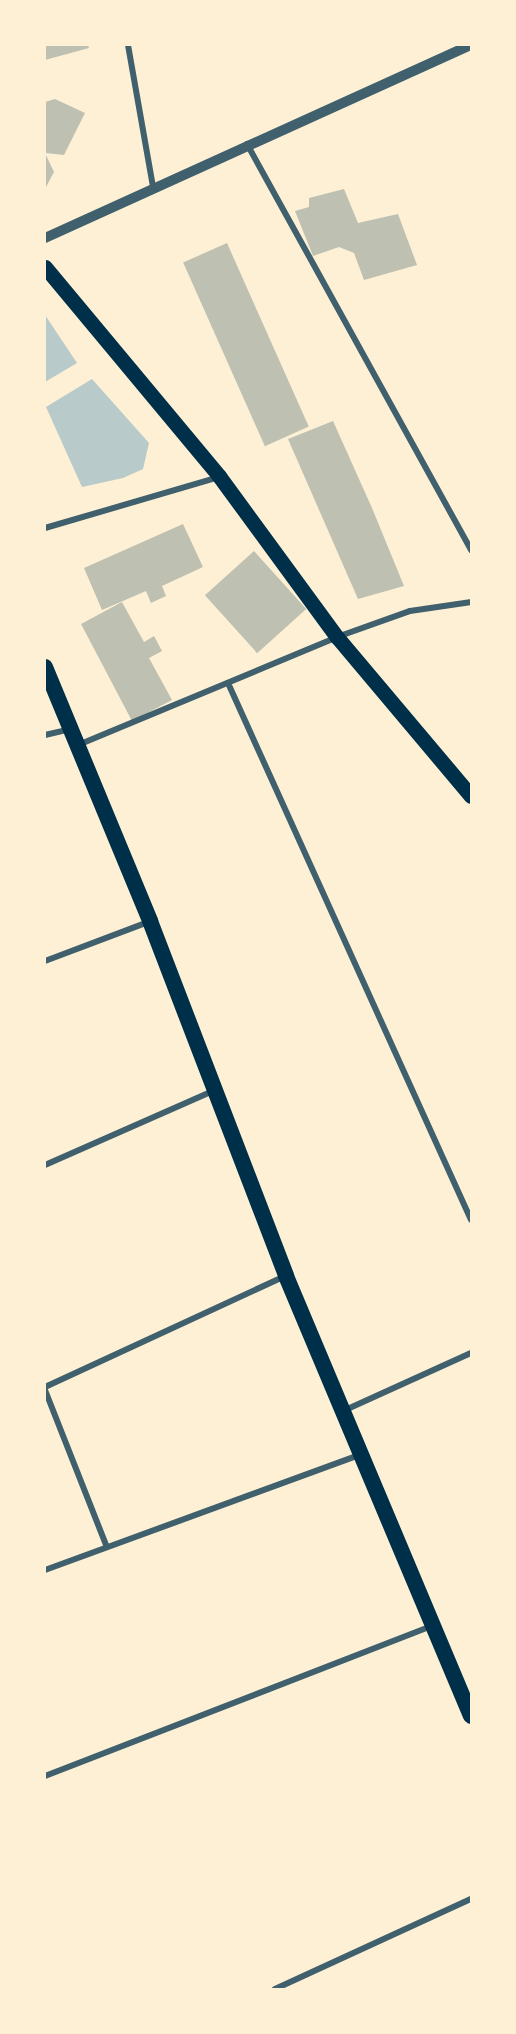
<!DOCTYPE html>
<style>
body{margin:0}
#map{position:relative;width:516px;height:2034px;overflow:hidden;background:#fdf0d5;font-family:"Times New Roman",serif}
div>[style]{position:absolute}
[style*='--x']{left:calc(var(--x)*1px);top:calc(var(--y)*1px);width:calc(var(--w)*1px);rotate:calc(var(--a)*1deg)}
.green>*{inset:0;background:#b9caca}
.building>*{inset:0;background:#bec0b2;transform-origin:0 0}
.minor>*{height:6px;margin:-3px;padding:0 3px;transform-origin:3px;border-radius:3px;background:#3f606c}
.tertiary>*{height:10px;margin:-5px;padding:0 5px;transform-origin:5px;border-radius:5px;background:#3f606c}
.primary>*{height:15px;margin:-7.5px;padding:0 7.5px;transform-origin:7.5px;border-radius:7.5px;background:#003049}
.trunk>*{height:16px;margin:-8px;padding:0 8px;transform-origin:8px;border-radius:8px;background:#003049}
span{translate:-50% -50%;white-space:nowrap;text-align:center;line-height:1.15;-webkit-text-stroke:5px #fdf0d5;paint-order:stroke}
.frame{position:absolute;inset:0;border:46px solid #fdf0d5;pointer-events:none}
</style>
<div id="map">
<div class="green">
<div style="clip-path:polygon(45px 315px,77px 363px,45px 382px)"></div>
<div style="clip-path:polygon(92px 379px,149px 443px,143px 469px,123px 478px,82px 487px,46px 407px)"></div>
</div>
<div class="building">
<div style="clip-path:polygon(45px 45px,88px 45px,89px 48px,45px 60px)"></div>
<div style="clip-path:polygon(55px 99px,85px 113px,64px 155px,45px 153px,54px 172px,45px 189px,45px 102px)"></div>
<div style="clip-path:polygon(344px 189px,358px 223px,398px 214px,417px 265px,364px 280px,354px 253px,339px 247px,313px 256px,295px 211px,309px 207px,309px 198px)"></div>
<div style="left:227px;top:243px;width:201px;height:48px;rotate:66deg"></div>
<div style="clip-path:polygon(333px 421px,372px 508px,404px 586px,358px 599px,288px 439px)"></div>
<div style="clip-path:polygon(183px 524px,203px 567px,162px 586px,166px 596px,151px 603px,146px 591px,102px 610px,84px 568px)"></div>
<div style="left:254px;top:551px;width:78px;height:66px;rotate:48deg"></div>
<div style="clip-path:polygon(122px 602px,144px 642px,154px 636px,162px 651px,149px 658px,172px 700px,132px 721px,81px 624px)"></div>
</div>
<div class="minor">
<div style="--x:128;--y:45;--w:144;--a:80"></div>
<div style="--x:247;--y:144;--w:464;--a:61.1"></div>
<div style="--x:45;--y:528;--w:181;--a:-16.3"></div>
<div style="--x:228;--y:683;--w:589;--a:65.65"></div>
<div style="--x:45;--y:735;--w:26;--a:-13"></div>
<div style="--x:78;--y:745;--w:281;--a:-22.6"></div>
<div style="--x:337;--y:637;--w:77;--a:-19.6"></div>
<div style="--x:410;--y:611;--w:62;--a:-8.4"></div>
<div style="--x:45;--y:961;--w:110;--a:-20.7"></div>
<div style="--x:45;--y:1165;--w:186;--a:-23.8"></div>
<div style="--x:45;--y:1387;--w:264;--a:-24.8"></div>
<div style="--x:45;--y:1390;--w:167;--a:68.5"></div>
<div style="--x:343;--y:1411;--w:141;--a:-24.4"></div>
<div style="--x:45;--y:1570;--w:335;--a:-20.1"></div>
<div style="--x:45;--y:1776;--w:414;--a:-21.2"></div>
<div style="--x:275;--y:1989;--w:216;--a:-24.7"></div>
</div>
<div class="tertiary">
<div style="--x:45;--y:238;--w:467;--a:-24.4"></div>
</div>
<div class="primary">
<div style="--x:45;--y:267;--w:272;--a:50.2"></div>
<div style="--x:219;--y:476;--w:200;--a:53.8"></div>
<div style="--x:337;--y:637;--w:208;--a:49.9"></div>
</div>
<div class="trunk">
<div style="--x:45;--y:667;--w:275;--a:67.5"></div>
<div style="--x:150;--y:921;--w:380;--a:69"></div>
<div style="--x:286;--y:1276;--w:477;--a:67.2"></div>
</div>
<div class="frame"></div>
</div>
